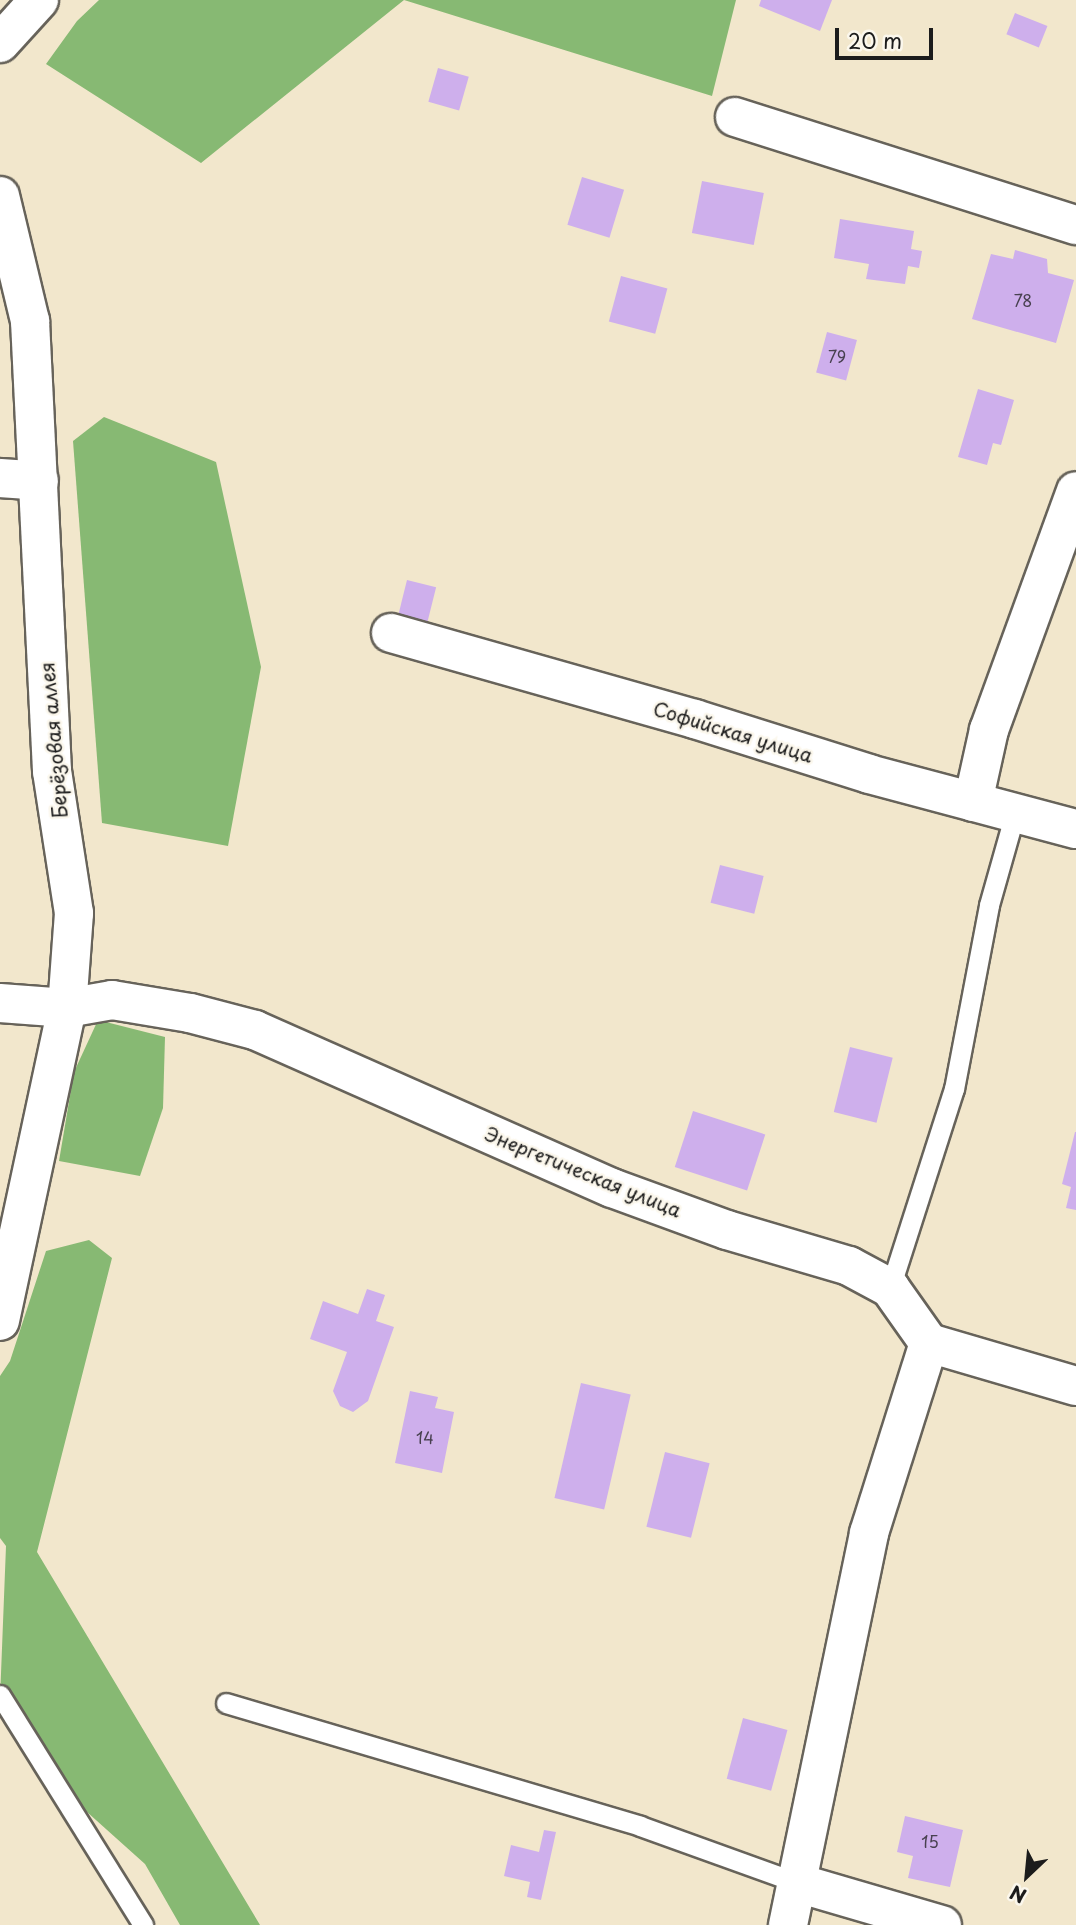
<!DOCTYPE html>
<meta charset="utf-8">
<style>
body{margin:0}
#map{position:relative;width:1076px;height:1925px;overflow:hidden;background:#f2e7cc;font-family:"Playpen Sans",sans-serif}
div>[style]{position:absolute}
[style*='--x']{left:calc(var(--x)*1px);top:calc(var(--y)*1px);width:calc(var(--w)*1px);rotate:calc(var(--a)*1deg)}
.forest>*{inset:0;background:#87b973}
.building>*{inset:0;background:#ceafec;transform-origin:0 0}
.roads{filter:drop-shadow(2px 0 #67635a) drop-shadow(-2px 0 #67635a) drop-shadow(0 2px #67635a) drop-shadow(0 -2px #67635a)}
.lane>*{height:19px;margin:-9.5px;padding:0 9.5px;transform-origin:9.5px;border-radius:9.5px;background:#fff}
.street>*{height:38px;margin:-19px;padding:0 19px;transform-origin:19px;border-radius:19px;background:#fff}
span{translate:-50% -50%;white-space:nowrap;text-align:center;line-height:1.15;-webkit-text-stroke:5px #fbf7ec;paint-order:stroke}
.number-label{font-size:16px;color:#484150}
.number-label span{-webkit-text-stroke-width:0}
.street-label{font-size:19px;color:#1c1c1c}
.north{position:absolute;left:992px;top:1841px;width:70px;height:70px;-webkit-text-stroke:5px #fbf7ec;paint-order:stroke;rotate:206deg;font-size:19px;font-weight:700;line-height:28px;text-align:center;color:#1c1c1c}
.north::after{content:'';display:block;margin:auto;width:24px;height:32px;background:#1c1c1c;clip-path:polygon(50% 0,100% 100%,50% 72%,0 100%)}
.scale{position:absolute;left:835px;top:28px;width:98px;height:32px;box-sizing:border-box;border:4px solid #1c1c1c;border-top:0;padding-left:9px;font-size:21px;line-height:24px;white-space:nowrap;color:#1c1c1c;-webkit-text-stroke:5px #fbf7ec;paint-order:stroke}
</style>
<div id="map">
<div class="forest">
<div style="clip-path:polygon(99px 0,736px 0,712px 96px,404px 0,201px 163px,46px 64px,77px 21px)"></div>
<div style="clip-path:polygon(104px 417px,216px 462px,261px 667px,228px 846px,102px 823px,73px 441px)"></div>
<div style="clip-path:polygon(98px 1020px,165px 1037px,163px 1108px,140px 1176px,59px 1161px,74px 1072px)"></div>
<div style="clip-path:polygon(89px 1240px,112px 1258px,37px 1552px,260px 1925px,180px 1925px,145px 1864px,58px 1786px,0 1699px,6px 1546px,0 1538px,0 1376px,10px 1361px,46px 1251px)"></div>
</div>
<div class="building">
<div style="clip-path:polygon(761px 0,832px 0,820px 31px,759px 6px)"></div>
<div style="left:1015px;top:13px;width:35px;height:23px;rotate:22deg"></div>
<div style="left:438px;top:68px;width:32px;height:35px;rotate:16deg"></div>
<div style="left:582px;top:177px;width:44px;height:50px;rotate:17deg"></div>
<div style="left:702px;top:181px;width:63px;height:53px;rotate:11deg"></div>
<div style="clip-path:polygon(840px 219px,914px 231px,911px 249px,922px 251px,919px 268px,908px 266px,905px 284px,866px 279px,869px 264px,834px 258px)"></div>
<div style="clip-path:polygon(1015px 250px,1047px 259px,1048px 273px,1074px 280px,1056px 343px,972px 319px,991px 254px,1013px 259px)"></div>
<div style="left:621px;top:276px;width:48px;height:47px;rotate:15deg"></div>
<div style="left:827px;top:332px;width:31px;height:42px;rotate:15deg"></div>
<div style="clip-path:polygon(978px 389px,1014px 400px,1001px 445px,993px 443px,987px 465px,958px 457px)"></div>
<div style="left:407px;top:580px;width:30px;height:37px;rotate:14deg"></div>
<div style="left:720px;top:865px;width:45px;height:39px;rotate:14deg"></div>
<div style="left:850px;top:1047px;width:44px;height:67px;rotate:14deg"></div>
<div style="left:693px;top:1111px;width:76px;height:59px;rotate:18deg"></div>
<div style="clip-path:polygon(1075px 1132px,1076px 1132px,1076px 1210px,1066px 1208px,1071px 1187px,1062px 1184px)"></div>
<div style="clip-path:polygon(367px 1289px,385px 1295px,376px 1321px,394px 1327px,368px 1401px,353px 1412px,340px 1406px,333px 1391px,347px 1352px,310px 1339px,323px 1301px,358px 1314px)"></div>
<div style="left:581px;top:1383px;width:51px;height:118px;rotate:13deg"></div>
<div style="clip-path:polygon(410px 1391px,438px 1397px,435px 1408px,454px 1412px,442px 1473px,395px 1463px)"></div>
<div style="left:665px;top:1452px;width:46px;height:77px;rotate:14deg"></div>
<div style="left:743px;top:1718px;width:46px;height:63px;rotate:15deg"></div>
<div style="clip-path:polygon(905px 1816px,963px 1830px,950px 1887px,908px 1878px,913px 1856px,897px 1852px)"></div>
<div style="clip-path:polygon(544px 1830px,556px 1832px,541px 1900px,527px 1897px,530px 1882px,504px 1876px,511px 1845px,539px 1852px)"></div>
</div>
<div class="roads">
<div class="lane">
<div style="--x:890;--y:1288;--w:209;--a:-72.2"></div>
<div style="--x:954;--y:1089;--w:187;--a:-79.2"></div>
<div style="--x:989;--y:905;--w:96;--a:-74.2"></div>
<div style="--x:0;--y:1695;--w:271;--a:58.1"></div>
<div style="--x:226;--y:1703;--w:432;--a:16.5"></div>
<div style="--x:640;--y:1826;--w:168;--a:19.8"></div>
</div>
<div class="street">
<div style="--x:0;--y:43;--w:58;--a:-47.8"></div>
<div style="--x:735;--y:117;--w:358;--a:17.6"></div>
<div style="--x:0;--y:196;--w:129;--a:76.5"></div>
<div style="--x:30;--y:321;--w:451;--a:87.2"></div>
<div style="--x:52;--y:771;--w:144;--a:81.2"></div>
<div style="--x:74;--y:913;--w:95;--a:94.2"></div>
<div style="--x:67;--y:1008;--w:320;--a:102.1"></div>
<div style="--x:0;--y:478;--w:39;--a:4"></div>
<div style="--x:391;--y:633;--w:316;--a:15.8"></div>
<div style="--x:695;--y:719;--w:182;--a:17.5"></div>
<div style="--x:869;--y:774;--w:214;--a:14.9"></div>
<div style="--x:973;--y:802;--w:74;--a:-77.5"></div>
<div style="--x:989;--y:730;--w:254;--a:-70"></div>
<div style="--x:0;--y:1003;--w:67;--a:4.3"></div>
<div style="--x:67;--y:1008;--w:46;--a:-10.1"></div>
<div style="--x:112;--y:1000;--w:79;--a:9.5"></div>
<div style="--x:190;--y:1013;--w:67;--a:14.7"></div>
<div style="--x:255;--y:1030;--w:390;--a:23.9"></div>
<div style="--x:612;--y:1188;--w:122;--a:20.1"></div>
<div style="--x:727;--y:1230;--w:127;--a:16.4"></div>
<div style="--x:849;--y:1266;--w:47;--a:28.2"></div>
<div style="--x:890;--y:1288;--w:67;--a:54.7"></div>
<div style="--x:929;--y:1343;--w:153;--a:16.3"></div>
<div style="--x:798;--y:1883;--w:150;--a:16.3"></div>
<div style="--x:788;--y:1925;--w:400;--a:-78.3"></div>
<div style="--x:869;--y:1533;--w:199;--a:-72.5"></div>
</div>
</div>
<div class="number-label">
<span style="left:1023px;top:300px">78</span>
<span style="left:837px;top:356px">79</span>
<span style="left:425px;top:1437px">14</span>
<span style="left:930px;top:1841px">15</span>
</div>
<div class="street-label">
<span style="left:733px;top:732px;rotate:17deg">Софийская улица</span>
<span style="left:54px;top:740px;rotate:-95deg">Берёзовая аллея</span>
<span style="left:583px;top:1172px;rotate:22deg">Энергетическая улица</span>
</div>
<div class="north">N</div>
<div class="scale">20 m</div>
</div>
